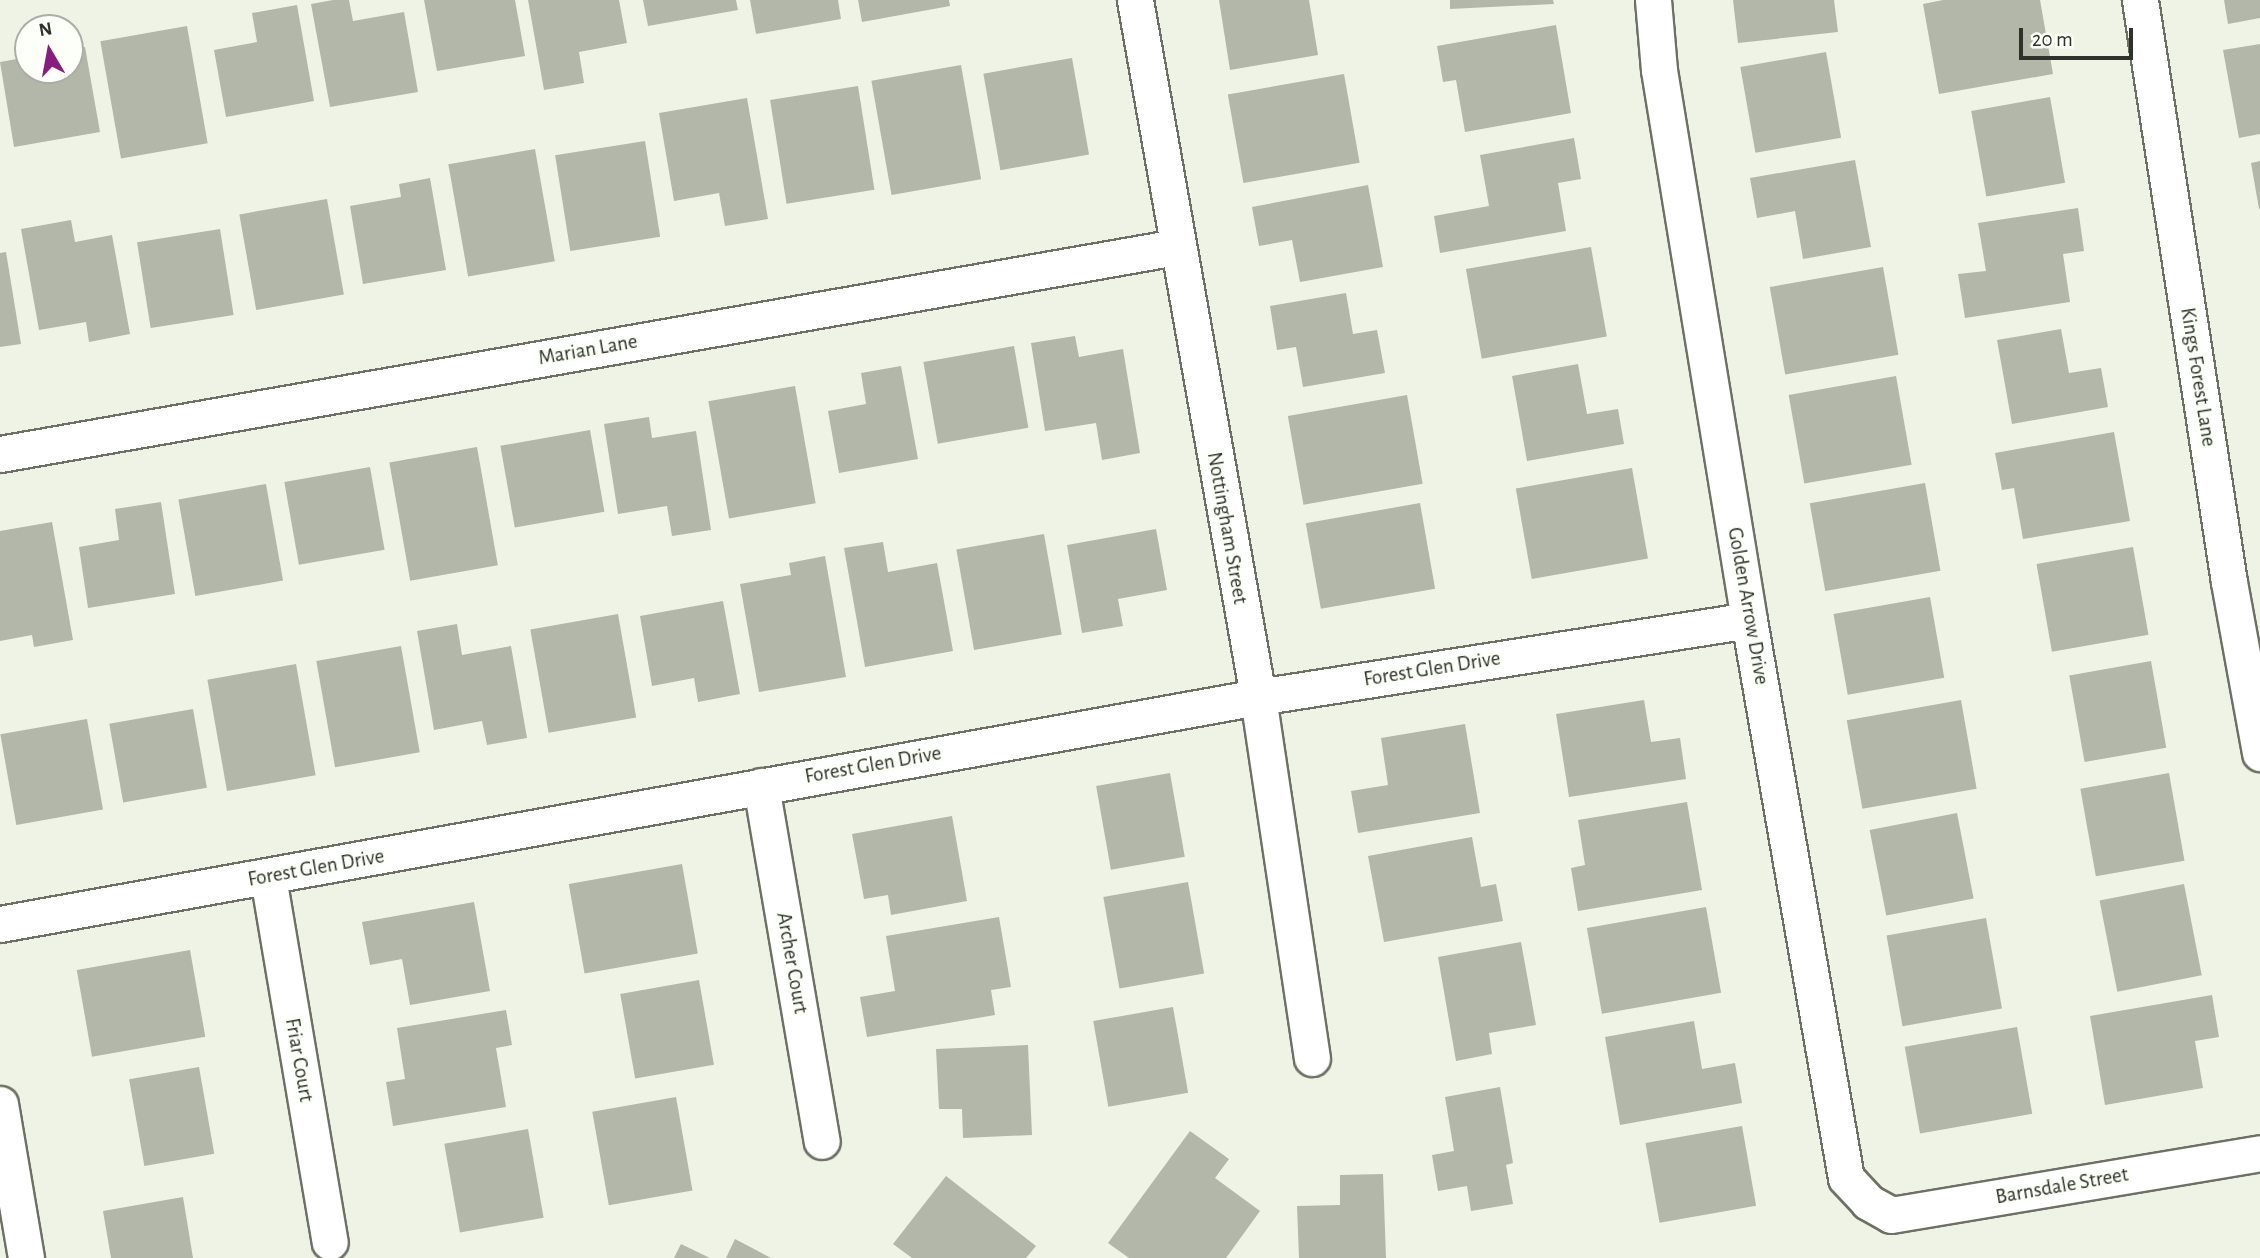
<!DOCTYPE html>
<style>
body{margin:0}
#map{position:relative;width:2260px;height:1258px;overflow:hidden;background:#eff3e5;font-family:"Alegreya Sans",sans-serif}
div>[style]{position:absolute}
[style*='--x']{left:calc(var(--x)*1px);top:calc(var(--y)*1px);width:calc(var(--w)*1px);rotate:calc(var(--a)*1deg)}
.building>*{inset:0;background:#b2b7a9;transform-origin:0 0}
.roads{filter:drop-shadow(2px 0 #6d7064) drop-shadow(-2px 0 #6d7064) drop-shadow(0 2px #6d7064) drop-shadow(0 -2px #6d7064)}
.minor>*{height:35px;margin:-17.5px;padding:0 17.5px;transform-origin:17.5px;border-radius:17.5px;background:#fff}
span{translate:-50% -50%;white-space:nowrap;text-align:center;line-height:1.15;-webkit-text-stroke:6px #fdfff9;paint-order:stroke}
.street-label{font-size:21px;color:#2f312b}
.north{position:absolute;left:14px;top:14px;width:70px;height:70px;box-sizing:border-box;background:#fdfff9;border:2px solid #abada7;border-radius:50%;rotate:350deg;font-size:19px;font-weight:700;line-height:28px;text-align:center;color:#2f312b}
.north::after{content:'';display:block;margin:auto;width:24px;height:32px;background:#8b1c7f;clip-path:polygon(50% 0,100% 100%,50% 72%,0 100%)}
.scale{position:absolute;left:2019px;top:28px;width:114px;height:32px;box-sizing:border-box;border:4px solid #2f312b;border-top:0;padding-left:9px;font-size:21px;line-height:24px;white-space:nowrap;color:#2f312b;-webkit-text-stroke:5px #fdfff9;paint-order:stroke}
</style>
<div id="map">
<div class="building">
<div style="clip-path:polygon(333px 0,349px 0,353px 21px,404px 12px,418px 92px,330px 107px,311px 4px)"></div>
<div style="clip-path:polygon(424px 0,515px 0,525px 56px,437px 71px)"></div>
<div style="clip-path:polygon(528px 0,619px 0,627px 43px,579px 52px,584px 83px,544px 90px)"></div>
<div style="clip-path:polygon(643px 0,736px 0,738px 10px,648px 26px)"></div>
<div style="clip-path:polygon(750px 0,838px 0,841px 19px,756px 34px)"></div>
<div style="clip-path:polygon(858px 0,949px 0,950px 6px,862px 22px)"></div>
<div style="clip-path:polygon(1219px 0,1309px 0,1318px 55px,1230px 70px)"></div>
<div style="clip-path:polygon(1450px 0,1553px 0,1554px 4px,1450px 9px)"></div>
<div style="clip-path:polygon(1733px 0,1834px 0,1838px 32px,1738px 43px)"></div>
<div style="clip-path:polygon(1943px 0,2040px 0,2053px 74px,1939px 94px,1923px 4px)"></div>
<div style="clip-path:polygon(2224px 0,2260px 0,2260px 18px,2228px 24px)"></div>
<div style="clip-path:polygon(297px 5px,314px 101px,226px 117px,214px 50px,257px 42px,252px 13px)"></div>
<div style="clip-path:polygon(1556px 25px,1571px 113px,1465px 132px,1456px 80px,1443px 82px,1437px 46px)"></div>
<div style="left:187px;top:26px;width:119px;height:88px;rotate:80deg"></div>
<div style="clip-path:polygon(2260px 44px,2260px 134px,2239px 138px,2223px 50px)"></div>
<div style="clip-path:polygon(85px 47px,100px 132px,14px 147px,0 62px,28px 57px,28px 70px,70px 70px,70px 50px)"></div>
<div style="left:1826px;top:52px;width:87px;height:87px;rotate:80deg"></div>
<div style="left:1072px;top:58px;width:98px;height:90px;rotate:80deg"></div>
<div style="left:961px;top:65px;width:116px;height:91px;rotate:80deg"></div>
<div style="left:1344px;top:74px;width:90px;height:118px;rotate:80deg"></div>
<div style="left:858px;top:86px;width:105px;height:89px;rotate:81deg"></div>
<div style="left:2050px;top:97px;width:87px;height:80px;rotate:80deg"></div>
<div style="clip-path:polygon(747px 98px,768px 219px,725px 226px,719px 193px,674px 201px,659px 113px)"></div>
<div style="clip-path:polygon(1574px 138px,1581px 179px,1558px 183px,1566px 231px,1440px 253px,1434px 216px,1489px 206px,1480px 155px)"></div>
<div style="left:645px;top:141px;width:97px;height:91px;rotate:81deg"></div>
<div style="left:535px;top:149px;width:114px;height:88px;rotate:80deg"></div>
<div style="clip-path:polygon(1855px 160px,1871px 247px,1803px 259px,1795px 211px,1757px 218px,1750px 178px)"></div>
<div style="clip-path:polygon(2260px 161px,2260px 209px,2259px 209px,2251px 163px)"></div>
<div style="clip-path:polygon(430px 178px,446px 270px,363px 284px,350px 206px,401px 197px,399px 184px)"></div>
<div style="clip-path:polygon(1368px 185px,1383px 267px,1300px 282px,1292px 240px,1259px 246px,1252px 207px)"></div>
<div style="left:327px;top:199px;width:97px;height:89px;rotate:80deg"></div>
<div style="clip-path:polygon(2078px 208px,2084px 251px,2063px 254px,2070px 302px,1965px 318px,1958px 274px,1986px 271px,1978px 223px)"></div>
<div style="clip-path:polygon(71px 220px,75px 242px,112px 235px,130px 334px,89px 342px,86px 322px,39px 330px,21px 229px)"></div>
<div style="left:220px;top:229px;width:87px;height:84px;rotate:81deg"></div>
<div style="left:1591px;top:247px;width:91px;height:127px;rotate:80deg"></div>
<div style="clip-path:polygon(6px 252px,21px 344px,0 347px,0 253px)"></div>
<div style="left:1883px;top:267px;width:89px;height:115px;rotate:80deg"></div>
<div style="clip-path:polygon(1346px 293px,1353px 334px,1377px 330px,1385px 373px,1303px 387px,1296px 347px,1277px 350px,1270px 306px)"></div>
<div style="clip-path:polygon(2061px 329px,2069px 373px,2101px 368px,2108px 407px,2012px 424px,1997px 340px)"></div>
<div style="clip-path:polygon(1075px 336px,1079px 357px,1123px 349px,1140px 453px,1102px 460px,1096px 423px,1045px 431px,1031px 343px)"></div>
<div style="left:1014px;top:346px;width:83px;height:92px;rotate:80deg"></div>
<div style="clip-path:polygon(1578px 364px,1587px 414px,1618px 409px,1624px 444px,1527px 461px,1512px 376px)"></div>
<div style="clip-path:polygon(901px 366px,918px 459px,839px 473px,828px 411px,866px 404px,861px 373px)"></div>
<div style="left:1896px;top:376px;width:90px;height:109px;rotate:80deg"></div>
<div style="left:795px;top:386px;width:119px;height:88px;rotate:80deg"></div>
<div style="left:1407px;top:395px;width:90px;height:121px;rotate:80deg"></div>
<div style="clip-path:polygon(649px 417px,652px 438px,696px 431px,711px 530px,672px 536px,667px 506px,618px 514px,604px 424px)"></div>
<div style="left:590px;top:430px;width:83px;height:91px;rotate:80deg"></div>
<div style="clip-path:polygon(2114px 432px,2130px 521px,2023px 539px,2014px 488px,2002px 490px,1995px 453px)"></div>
<div style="left:477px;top:447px;width:120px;height:89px;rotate:80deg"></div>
<div style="left:370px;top:467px;width:84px;height:87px;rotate:80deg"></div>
<div style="left:1632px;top:468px;width:92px;height:118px;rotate:80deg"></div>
<div style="left:1925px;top:483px;width:89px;height:117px;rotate:80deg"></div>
<div style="left:266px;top:484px;width:98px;height:89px;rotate:80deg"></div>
<div style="clip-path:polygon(161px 502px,175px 594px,88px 608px,79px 547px,119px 540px,115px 509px)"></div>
<div style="left:1420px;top:503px;width:87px;height:116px;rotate:80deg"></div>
<div style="clip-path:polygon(52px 522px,73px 640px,34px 647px,32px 635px,0 641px,0 531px)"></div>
<div style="clip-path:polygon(1156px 529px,1167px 590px,1118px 599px,1123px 626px,1082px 633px,1067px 545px)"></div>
<div style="left:1044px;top:534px;width:102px;height:89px;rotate:80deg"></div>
<div style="clip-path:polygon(883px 542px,888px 572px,937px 563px,953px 651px,865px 667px,844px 548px)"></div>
<div style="left:2133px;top:547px;width:89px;height:98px;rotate:80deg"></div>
<div style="clip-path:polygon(825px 556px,846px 677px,759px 692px,740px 584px,791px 575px,789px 563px)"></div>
<div style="left:1930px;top:597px;width:82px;height:98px;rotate:80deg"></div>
<div style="clip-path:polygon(723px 601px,740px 694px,698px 702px,694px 678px,652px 686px,640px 616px)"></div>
<div style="left:618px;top:614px;width:105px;height:89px;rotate:80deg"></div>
<div style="clip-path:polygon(457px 624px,462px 655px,511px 646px,527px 738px,487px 745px,482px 721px,434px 730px,417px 631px)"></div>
<div style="left:401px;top:646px;width:108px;height:86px;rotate:80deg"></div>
<div style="left:2151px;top:661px;width:88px;height:83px;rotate:80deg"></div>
<div style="left:296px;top:664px;width:113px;height:90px;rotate:80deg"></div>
<div style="clip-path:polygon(1644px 700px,1651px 742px,1680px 738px,1686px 779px,1569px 797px,1556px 714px)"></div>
<div style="left:1961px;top:700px;width:90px;height:116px;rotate:80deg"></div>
<div style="left:193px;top:709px;width:80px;height:85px;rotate:80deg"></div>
<div style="left:87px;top:719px;width:92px;height:88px;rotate:80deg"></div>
<div style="clip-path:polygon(1465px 724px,1480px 813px,1358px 833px,1351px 791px,1388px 785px,1381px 738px)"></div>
<div style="left:1170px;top:773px;width:85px;height:75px;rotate:80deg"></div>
<div style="left:2169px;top:773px;width:89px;height:90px;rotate:80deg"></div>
<div style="clip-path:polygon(1687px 802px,1702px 890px,1578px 911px,1571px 868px,1585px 865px,1578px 820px)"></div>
<div style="left:1957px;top:813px;width:87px;height:89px;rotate:79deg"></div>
<div style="clip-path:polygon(952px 816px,967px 901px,891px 915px,888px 895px,864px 899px,852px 834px)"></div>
<div style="clip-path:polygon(1472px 837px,1481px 887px,1496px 884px,1503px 921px,1384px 942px,1368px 856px)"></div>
<div style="left:682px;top:864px;width:91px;height:115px;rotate:80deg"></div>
<div style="left:1188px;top:882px;width:93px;height:86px;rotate:80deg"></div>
<div style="left:2184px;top:884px;width:93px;height:86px;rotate:79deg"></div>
<div style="clip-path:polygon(474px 902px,490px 991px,410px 1005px,402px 959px,370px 965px,362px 922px)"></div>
<div style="left:1706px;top:907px;width:87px;height:121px;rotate:80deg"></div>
<div style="clip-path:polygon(999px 917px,1011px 987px,991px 990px,995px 1015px,867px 1037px,860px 997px,895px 991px,886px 936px)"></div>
<div style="left:1986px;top:918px;width:92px;height:101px;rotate:80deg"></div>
<div style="clip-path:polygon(1521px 942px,1536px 1025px,1489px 1033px,1492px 1054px,1456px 1061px,1438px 957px)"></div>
<div style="left:190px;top:950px;width:88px;height:115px;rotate:80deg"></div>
<div style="left:699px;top:980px;width:86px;height:80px;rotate:80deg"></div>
<div style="clip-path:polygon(2212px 995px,2219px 1037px,2195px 1041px,2203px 1088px,2105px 1105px,2090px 1016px)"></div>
<div style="left:1173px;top:1007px;width:87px;height:81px;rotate:80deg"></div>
<div style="clip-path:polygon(506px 1010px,512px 1045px,496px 1048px,506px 1107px,393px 1126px,386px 1082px,405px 1079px,397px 1028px)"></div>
<div style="clip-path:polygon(1694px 1021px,1702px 1069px,1735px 1063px,1742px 1103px,1620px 1125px,1605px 1037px)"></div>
<div style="left:2017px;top:1027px;width:88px;height:114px;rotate:80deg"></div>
<div style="clip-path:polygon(1028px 1045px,1032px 1135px,963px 1138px,962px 1109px,939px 1109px,936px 1049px)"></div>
<div style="left:199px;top:1067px;width:88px;height:71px;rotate:80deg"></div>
<div style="clip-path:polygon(1500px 1087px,1513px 1163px,1506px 1165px,1513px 1204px,1471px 1211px,1467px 1186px,1438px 1191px,1432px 1155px,1454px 1151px,1445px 1097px)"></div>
<div style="left:676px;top:1097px;width:95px;height:85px;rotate:80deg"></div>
<div style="left:1742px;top:1126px;width:81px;height:98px;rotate:80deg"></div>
<div style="left:528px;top:1129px;width:90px;height:85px;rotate:80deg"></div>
<div style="clip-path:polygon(1190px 1131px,1229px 1159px,1215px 1178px,1260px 1211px,1226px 1258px,1129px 1258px,1108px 1243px)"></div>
<div style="clip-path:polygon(1383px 1174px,1386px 1258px,1299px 1258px,1297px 1206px,1340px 1205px,1340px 1175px)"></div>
<div style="clip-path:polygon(946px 1176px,1036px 1246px,1026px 1258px,912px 1258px,893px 1244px)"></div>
<div style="clip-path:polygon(183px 1197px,193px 1258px,111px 1258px,103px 1211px)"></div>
<div style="clip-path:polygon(735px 1239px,771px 1258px,726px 1258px)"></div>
<div style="clip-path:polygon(681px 1244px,710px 1258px,674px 1258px)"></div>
</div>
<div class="roads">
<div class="minor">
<div style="--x:1135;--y:0;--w:708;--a:79.99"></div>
<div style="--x:1258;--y:697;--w:365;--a:81.5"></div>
<div style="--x:1653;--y:0;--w:70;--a:85.1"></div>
<div style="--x:1659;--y:70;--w:557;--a:80.71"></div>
<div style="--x:1749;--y:620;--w:566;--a:80.14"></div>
<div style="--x:1846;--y:1178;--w:33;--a:47"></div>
<div style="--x:1868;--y:1202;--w:26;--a:29"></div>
<div style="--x:1891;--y:1215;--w:374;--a:-9.5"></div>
<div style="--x:2140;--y:0;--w:589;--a:81.31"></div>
<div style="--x:2229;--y:582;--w:174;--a:79.7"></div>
<div style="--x:0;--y:454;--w:1194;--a:-9.98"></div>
<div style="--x:761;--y:786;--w:360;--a:80.3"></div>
<div style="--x:268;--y:877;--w:370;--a:80.4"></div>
<div style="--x:0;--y:924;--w:1278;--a:-10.23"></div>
<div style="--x:1258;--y:697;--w:497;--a:-8.9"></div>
<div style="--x:0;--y:1104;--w:156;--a:80.4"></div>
</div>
</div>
<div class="street-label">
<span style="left:588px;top:350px;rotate:-10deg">Marian Lane</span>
<span style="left:2198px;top:377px;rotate:81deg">Kings Forest Lane</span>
<span style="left:1227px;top:528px;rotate:80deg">Nottingham Street</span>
<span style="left:1748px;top:606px;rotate:80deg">Golden Arrow Drive</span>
<span style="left:1432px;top:669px;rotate:-9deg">Forest Glen Drive</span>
<span style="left:873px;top:765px;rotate:-10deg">Forest Glen Drive</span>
<span style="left:316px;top:868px;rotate:-10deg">Forest Glen Drive</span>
<span style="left:792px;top:963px;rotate:80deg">Archer Court</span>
<span style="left:299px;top:1060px;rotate:80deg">Friar Court</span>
<span style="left:2062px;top:1186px;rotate:-10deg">Barnsdale Street</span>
</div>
<div class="north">N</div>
<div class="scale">20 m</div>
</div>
